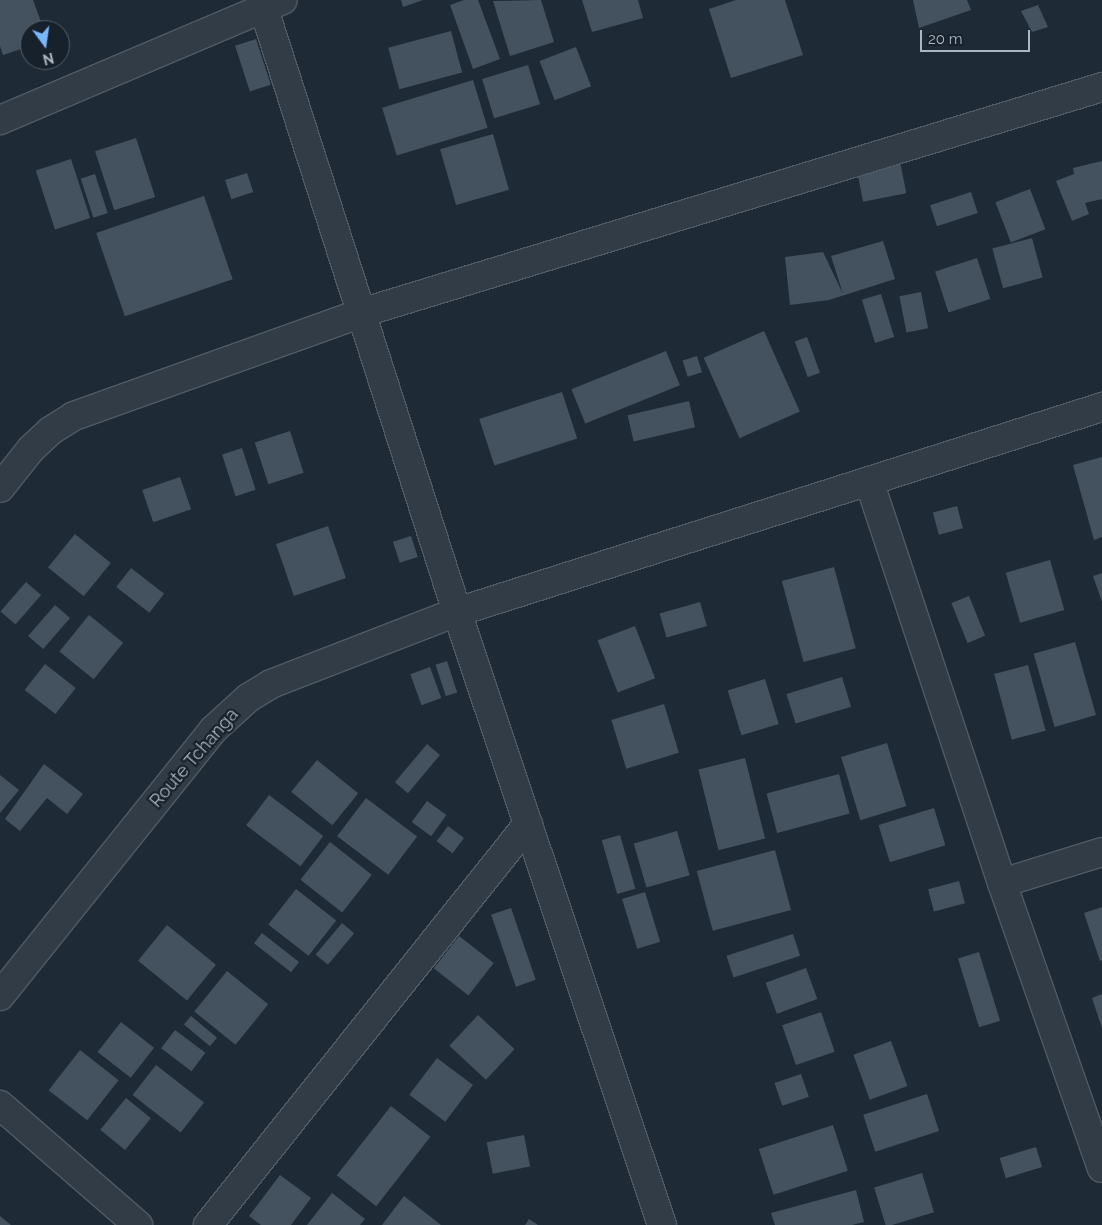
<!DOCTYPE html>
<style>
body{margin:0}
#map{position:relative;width:1102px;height:1225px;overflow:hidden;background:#1e2b36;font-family:Raleway,sans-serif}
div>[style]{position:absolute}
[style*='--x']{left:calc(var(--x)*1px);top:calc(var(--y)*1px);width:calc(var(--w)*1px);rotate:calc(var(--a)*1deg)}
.building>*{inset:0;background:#445260;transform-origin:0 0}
.roads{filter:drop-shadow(1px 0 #4f5a65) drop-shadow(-1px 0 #4f5a65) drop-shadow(0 1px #4f5a65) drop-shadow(0 -1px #4f5a65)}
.minor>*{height:28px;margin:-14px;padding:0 14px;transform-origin:14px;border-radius:14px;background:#323c46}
span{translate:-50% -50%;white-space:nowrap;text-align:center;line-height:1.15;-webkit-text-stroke:4.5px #17212b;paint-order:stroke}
.street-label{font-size:18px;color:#abb7c4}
.north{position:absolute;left:20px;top:20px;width:50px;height:50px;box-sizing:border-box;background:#17212b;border:1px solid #525d68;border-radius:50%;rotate:166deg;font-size:14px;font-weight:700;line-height:20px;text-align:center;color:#abb7c4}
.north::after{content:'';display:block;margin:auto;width:18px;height:22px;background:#79b7fb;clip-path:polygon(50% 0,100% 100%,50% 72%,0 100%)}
.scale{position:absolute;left:920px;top:30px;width:110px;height:22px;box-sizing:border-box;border:2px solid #abb7c4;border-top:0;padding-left:6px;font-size:15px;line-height:18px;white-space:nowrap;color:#abb7c4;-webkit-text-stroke:4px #17212b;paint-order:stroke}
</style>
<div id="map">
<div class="building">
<div style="clip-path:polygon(0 0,33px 0,44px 30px,30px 30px,30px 46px,3px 55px,0 46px)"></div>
<div style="clip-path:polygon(401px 0,423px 0,403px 7px)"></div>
<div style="clip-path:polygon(464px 0,478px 0,500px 59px,473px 69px,450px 5px)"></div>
<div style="clip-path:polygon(541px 0,554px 42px,510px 56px,493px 1px)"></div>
<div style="clip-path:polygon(582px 0,638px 0,643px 18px,592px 32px)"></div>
<div style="clip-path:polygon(736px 0,785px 0,803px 55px,731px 78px,709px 9px)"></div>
<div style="clip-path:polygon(913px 0,967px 0,971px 10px,919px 28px)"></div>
<div style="clip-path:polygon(1038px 5px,1048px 27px,1032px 32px,1021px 11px)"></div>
<div style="left:451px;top:31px;width:43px;height:65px;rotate:75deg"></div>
<div style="left:256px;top:39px;width:48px;height:22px;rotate:72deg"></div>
<div style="left:576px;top:47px;width:42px;height:39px;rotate:69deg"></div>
<div style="left:528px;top:65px;width:41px;height:48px;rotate:73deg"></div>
<div style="left:473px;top:80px;width:50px;height:95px;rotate:73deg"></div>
<div style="left:493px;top:134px;width:58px;height:55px;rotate:74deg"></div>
<div style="left:136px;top:138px;width:62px;height:43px;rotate:72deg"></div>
<div style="left:899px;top:156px;width:38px;height:44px;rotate:79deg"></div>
<div style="left:71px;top:159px;width:62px;height:37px;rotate:72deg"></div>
<div style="clip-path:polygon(1102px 161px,1102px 199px,1085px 203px,1089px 214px,1072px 221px,1056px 181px,1074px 174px,1073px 168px)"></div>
<div style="left:247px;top:173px;width:20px;height:23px;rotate:72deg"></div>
<div style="left:95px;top:174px;width:41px;height:15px;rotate:72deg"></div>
<div style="left:1030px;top:189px;width:43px;height:37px;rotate:69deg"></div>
<div style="left:971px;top:192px;width:22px;height:43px;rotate:72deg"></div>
<div style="left:204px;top:196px;width:88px;height:114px;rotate:71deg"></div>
<div style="left:1032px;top:238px;width:41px;height:41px;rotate:75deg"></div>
<div style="clip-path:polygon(883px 241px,895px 279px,829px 300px,790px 305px,785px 257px,823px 252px,843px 294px,831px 256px)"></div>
<div style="left:977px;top:258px;width:43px;height:44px;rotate:72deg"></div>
<div style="left:921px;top:292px;width:37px;height:22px;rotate:79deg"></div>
<div style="left:881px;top:294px;width:45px;height:20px;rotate:73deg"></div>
<div style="left:764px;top:331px;width:88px;height:66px;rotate:66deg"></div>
<div style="left:807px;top:337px;width:38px;height:13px;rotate:70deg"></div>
<div style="left:666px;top:351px;width:37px;height:102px;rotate:68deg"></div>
<div style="left:697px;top:356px;width:17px;height:15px;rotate:73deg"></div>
<div style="left:562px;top:392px;width:49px;height:87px;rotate:72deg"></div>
<div style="left:689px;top:401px;width:27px;height:63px;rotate:77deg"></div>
<div style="left:290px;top:431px;width:44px;height:37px;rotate:72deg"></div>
<div style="left:242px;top:448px;width:44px;height:21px;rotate:72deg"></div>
<div style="clip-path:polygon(1102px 457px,1102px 537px,1094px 540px,1073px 465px)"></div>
<div style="left:180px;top:477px;width:34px;height:40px;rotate:71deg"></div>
<div style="left:957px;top:506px;width:23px;height:25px;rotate:75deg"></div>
<div style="left:328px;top:526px;width:55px;height:55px;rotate:71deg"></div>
<div style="left:75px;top:534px;width:46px;height:43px;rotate:39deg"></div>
<div style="left:411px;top:536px;width:22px;height:19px;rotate:72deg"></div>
<div style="left:1050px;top:560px;width:52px;height:46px;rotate:74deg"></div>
<div style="left:834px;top:567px;width:84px;height:54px;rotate:75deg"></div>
<div style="left:131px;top:568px;width:42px;height:24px;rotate:38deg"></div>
<div style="clip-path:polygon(1102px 573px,1102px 602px,1093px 576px)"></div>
<div style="left:26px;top:582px;width:20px;height:39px;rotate:41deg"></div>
<div style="left:969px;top:596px;width:43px;height:19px;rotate:68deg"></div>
<div style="left:700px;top:602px;width:25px;height:42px;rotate:74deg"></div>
<div style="left:55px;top:605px;width:20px;height:41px;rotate:41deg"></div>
<div style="left:89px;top:615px;width:44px;height:47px;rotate:39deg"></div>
<div style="left:635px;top:626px;width:56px;height:40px;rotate:69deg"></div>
<div style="left:1075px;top:642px;width:76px;height:43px;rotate:74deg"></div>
<div style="left:447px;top:661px;width:33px;height:12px;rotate:72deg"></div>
<div style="left:45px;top:664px;width:39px;height:33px;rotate:38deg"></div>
<div style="left:1028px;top:665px;width:68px;height:35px;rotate:75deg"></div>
<div style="left:430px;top:667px;width:33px;height:21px;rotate:70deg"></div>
<div style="left:842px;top:677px;width:31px;height:58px;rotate:73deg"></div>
<div style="left:765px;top:679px;width:47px;height:39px;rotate:73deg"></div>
<div style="left:664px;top:704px;width:51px;height:55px;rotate:73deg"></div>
<div style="left:887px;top:743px;width:66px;height:48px;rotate:73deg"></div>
<div style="left:427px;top:744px;width:17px;height:50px;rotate:40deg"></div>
<div style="left:745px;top:758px;width:83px;height:48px;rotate:76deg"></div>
<div style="left:317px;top:760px;width:53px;height:41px;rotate:39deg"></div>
<div style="clip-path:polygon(44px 764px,83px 794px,67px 814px,47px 798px,20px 831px,5px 819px)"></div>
<div style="left:839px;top:774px;width:41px;height:75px;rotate:75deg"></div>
<div style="clip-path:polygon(0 775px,19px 790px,0 813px)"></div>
<div style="left:269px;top:795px;width:68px;height:38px;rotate:37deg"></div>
<div style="left:366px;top:798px;width:64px;height:48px;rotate:37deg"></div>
<div style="left:427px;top:801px;width:24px;height:26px;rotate:36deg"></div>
<div style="left:934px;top:808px;width:39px;height:58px;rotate:73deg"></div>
<div style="left:448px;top:826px;width:20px;height:19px;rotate:37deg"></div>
<div style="left:677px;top:831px;width:46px;height:45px;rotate:74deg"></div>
<div style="left:620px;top:835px;width:56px;height:19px;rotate:74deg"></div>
<div style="left:330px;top:842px;width:53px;height:48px;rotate:38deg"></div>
<div style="left:775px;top:850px;width:62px;height:81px;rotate:75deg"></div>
<div style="left:959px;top:881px;width:23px;height:32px;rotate:75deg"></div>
<div style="left:296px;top:889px;width:51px;height:45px;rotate:38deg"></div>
<div style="left:645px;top:892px;width:52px;height:24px;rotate:73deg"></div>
<div style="clip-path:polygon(1102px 907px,1102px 960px,1100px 961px,1084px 913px)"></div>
<div style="left:511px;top:908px;width:76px;height:21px;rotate:71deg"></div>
<div style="left:342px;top:923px;width:16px;height:41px;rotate:40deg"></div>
<div style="left:167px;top:925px;width:63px;height:46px;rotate:39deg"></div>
<div style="left:262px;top:933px;width:47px;height:13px;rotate:38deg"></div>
<div style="left:793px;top:934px;width:23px;height:70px;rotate:72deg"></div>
<div style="left:459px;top:936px;width:44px;height:41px;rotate:38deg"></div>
<div style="left:979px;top:952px;width:72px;height:22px;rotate:73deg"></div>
<div style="left:806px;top:968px;width:33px;height:43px;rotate:70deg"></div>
<div style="left:227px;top:971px;width:53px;height:52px;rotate:39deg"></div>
<div style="clip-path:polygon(1102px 994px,1102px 1028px,1092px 998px)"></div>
<div style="left:821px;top:1012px;width:42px;height:41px;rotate:71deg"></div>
<div style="left:478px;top:1015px;width:50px;height:42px;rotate:43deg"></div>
<div style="left:191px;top:1016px;width:34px;height:11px;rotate:40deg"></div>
<div style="left:121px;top:1022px;width:42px;height:38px;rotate:38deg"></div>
<div style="left:175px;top:1030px;width:38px;height:23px;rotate:37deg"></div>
<div style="left:891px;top:1041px;width:48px;height:40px;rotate:70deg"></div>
<div style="left:80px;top:1050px;width:49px;height:51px;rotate:38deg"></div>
<div style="left:437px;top:1058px;width:45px;height:46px;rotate:37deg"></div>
<div style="left:156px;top:1065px;width:61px;height:38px;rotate:38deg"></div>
<div style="left:801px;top:1074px;width:24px;height:28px;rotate:71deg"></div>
<div style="left:927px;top:1094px;width:39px;height:67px;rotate:72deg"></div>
<div style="left:126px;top:1098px;width:32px;height:41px;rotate:39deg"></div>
<div style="left:391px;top:1106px;width:50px;height:88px;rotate:38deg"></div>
<div style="left:833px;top:1125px;width:48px;height:78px;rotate:72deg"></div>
<div style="left:524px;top:1135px;width:32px;height:38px;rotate:79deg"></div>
<div style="left:1036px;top:1147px;width:21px;height:38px;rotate:73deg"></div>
<div style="left:922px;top:1173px;width:41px;height:50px;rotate:73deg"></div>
<div style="clip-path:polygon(280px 1175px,311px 1198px,291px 1225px,261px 1225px,249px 1216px)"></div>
<div style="clip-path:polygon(856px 1190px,864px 1222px,852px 1225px,775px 1225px,771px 1213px)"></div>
<div style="clip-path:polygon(332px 1193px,365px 1219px,360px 1225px,307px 1225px)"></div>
<div style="clip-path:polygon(404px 1196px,441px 1225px,382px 1225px)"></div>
<div style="clip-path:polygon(0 1216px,11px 1225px,0 1225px)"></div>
<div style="clip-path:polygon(529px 1219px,538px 1225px,525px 1225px)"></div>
</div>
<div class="roads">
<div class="minor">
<div style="--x:261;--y:0;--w:643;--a:72.24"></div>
<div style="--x:457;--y:612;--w:646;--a:71.51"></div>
<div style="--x:0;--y:120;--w:307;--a:-23"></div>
<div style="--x:869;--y:481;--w:423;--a:71.7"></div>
<div style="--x:1002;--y:883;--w:302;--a:70.7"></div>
<div style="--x:0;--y:488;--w:50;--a:-51.5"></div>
<div style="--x:31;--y:449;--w:26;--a:-43"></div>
<div style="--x:50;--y:431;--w:28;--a:-32"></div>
<div style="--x:74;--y:416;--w:305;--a:-19.7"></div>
<div style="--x:361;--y:313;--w:775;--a:-16.96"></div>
<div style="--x:1002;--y:883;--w:105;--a:-17.2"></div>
<div style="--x:0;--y:996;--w:341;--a:-51.3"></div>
<div style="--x:213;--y:730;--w:47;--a:-42.4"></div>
<div style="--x:248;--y:698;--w:27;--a:-31"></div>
<div style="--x:271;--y:684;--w:199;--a:-21.2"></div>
<div style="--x:457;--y:612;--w:677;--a:-17.63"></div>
<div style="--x:0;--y:1105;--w:183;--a:41"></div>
<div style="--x:208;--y:1225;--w:513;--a:-51.41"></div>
</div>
</div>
<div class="street-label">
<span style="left:194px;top:758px;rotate:-49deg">Route Tchanga</span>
</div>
<div class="north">N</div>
<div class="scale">20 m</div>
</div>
